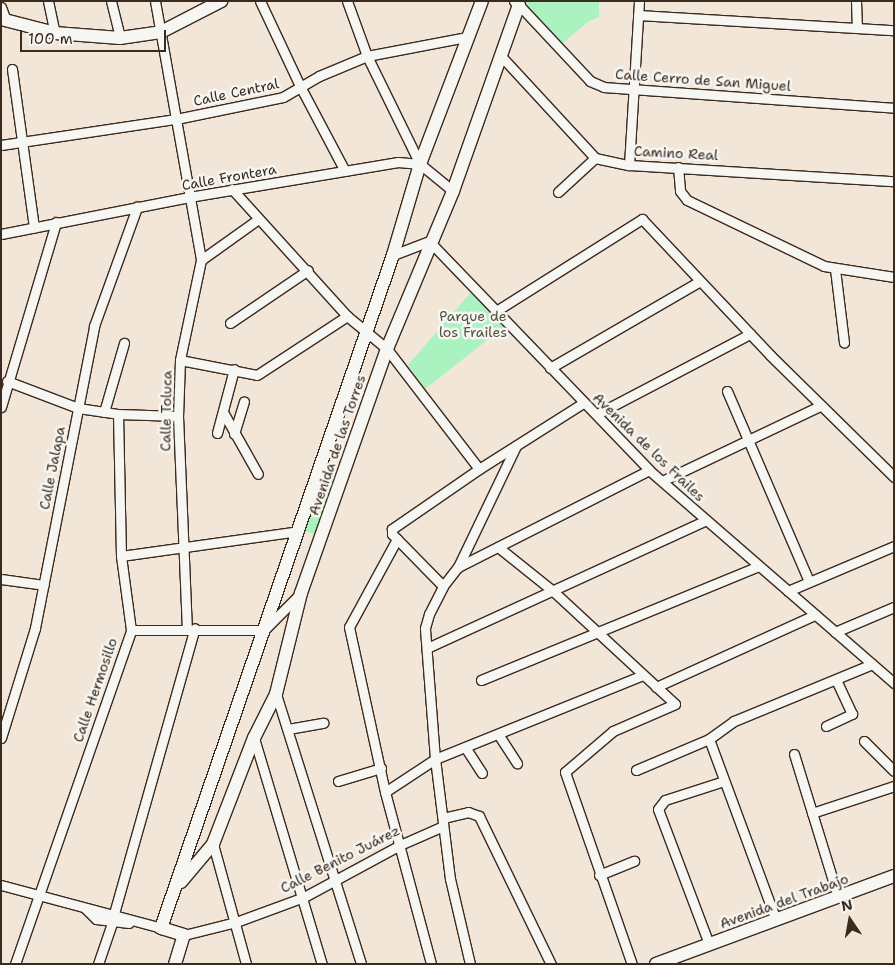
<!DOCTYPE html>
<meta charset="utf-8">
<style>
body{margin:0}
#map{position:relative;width:895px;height:965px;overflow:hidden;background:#f1e6d7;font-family:"Shantell Sans",sans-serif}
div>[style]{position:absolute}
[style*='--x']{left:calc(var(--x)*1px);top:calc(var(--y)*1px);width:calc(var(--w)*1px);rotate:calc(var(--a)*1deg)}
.green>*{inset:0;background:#aaf2bf;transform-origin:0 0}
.roads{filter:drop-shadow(1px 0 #3b2a1e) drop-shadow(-1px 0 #3b2a1e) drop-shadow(0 1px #3b2a1e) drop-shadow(0 -1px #3b2a1e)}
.street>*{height:9px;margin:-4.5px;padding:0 4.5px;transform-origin:4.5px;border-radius:4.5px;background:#f6f6f2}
.secondary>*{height:12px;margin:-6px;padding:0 6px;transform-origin:6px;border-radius:6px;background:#f6f6f2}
span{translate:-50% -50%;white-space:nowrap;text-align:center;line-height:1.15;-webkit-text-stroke:5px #f6f6f2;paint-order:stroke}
.street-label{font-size:14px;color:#3b2a1e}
.park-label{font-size:14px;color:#51523e}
.frame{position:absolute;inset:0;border:2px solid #3b2a1e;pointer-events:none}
.north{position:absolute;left:825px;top:895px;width:50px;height:50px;-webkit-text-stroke:4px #f6f6f2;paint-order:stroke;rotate:348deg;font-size:14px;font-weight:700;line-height:20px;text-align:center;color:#3b2a1e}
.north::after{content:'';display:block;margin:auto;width:18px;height:22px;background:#3b2a1e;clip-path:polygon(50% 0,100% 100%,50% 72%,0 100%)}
.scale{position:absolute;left:20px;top:30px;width:146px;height:22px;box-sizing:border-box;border:2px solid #3b2a1e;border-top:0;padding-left:6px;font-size:15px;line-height:18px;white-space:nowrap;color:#3b2a1e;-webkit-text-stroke:4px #f6f6f2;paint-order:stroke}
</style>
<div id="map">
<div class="green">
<div style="clip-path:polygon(516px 1px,599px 1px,599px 17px,589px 21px,558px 47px)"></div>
<div style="clip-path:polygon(472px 291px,505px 326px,425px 389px,408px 365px)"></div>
<div style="left:321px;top:465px;width:27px;height:68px;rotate:17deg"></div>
</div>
<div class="roads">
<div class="street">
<div style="--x:48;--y:1;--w:33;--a:78"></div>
<div style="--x:111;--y:1;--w:38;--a:76"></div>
<div style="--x:155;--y:1;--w:263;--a:79.9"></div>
<div style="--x:201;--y:260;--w:102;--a:101.9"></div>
<div style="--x:180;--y:360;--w:56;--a:92"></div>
<div style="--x:178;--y:416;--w:211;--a:87.6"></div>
<div style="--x:260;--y:1;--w:96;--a:64.8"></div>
<div style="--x:301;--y:88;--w:94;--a:62.1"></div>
<div style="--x:347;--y:1;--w:59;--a:70"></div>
<div style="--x:367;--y:56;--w:120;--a:63.9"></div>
<div style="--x:856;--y:1;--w:27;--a:88"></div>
<div style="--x:519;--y:5;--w:104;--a:46.9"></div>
<div style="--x:590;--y:81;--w:15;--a:23"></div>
<div style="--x:604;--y:87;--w:291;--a:4.1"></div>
<div style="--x:1;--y:7;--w:15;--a:70"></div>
<div style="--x:638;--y:15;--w:256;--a:3.4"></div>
<div style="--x:501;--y:56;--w:139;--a:47.3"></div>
<div style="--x:595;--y:158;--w:35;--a:12"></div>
<div style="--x:629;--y:165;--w:265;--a:3.5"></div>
<div style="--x:12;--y:69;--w:160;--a:82.1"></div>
<div style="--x:1;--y:145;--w:177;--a:-8.5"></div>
<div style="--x:176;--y:119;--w:109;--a:-11.6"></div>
<div style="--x:283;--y:97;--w:42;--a:-30.3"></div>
<div style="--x:319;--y:76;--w:52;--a:-22.6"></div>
<div style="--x:367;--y:56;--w:102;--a:-10.8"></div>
<div style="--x:629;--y:165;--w:164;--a:-86.5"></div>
<div style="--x:678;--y:167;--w:24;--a:85"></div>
<div style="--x:680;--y:191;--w:11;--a:52"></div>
<div style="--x:687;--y:200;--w:152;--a:25.7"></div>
<div style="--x:824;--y:266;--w:71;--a:8.9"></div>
<div style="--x:232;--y:189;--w:171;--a:47.8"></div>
<div style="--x:347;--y:316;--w:52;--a:39.5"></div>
<div style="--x:387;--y:349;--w:151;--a:52.5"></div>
<div style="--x:558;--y:192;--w:50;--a:-42.6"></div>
<div style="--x:1;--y:234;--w:192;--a:-11.1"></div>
<div style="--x:189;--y:197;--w:212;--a:-9.5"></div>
<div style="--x:398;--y:162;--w:22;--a:5"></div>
<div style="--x:420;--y:164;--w:43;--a:39.3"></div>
<div style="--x:393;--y:255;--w:39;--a:-21"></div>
<div style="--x:429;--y:241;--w:318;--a:46.1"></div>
<div style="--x:649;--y:470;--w:325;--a:41"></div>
<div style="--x:201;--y:260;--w:69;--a:-35.5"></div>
<div style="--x:835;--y:269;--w:74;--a:83"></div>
<div style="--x:496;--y:311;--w:173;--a:-32.2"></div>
<div style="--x:642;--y:219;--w:187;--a:46.7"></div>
<div style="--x:770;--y:355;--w:174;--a:44.5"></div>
<div style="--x:230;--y:323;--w:94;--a:-34.2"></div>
<div style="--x:180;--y:360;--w:78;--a:11"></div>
<div style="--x:257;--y:375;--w:108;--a:-33.2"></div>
<div style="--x:550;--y:368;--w:173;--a:-30.1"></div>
<div style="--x:7;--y:381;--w:76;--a:20.8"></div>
<div style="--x:78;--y:408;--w:40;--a:8.5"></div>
<div style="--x:118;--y:414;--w:60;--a:1.9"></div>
<div style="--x:727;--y:391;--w:207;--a:66.7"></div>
<div style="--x:1;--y:407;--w:193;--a:-73.4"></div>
<div style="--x:104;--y:412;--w:72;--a:-73.8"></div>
<div style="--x:223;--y:412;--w:71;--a:60.6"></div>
<div style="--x:597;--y:414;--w:173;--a:-27.6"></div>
<div style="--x:217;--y:433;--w:66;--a:-75.1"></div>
<div style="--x:234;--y:434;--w:34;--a:-73"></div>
<div style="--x:662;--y:481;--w:175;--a:-25.4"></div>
<div style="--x:397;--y:539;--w:100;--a:118.6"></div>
<div style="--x:349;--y:627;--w:169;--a:77.7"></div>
<div style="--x:385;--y:792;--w:178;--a:75"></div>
<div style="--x:498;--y:547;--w:70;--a:38.7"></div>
<div style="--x:553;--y:591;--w:166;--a:42.8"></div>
<div style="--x:675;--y:704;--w:68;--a:156.5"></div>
<div style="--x:613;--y:731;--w:63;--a:139.5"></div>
<div style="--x:565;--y:772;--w:203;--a:70.8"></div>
<div style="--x:121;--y:556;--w:179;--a:-8"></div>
<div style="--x:458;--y:567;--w:214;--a:-26.9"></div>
<div style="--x:1;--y:579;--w:43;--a:7.9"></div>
<div style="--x:443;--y:586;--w:73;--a:-134.4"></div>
<div style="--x:392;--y:534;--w:5;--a:-90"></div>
<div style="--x:392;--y:529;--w:106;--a:-34.6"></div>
<div style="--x:479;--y:469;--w:123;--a:-32.4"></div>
<div style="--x:788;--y:591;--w:115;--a:-23"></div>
<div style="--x:131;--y:630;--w:133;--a:0"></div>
<div style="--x:264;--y:630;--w:51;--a:-45"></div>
<div style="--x:835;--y:632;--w:64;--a:-23"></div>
<div style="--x:427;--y:648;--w:307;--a:-24.6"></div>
<div style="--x:481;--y:680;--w:300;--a:-22.3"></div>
<div style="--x:656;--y:687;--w:175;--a:-24.4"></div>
<div style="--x:276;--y:694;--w:283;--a:72.5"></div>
<div style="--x:826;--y:726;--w:29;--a:-25"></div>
<div style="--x:852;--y:714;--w:38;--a:-115"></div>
<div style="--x:288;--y:729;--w:36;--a:-10"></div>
<div style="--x:498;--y:734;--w:35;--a:57"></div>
<div style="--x:1;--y:738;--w:115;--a:-72.8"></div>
<div style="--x:35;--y:628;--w:308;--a:-78.9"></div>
<div style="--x:94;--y:326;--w:127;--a:-70.1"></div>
<div style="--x:254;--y:738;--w:236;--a:73.3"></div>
<div style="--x:709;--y:739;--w:193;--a:69.7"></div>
<div style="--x:864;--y:741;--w:42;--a:45"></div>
<div style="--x:465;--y:747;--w:31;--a:57"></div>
<div style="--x:794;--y:754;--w:150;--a:72.9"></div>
<div style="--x:636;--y:770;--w:79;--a:-23"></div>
<div style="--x:709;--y:739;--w:31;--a:-36"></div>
<div style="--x:734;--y:721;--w:149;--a:-22.4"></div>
<div style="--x:338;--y:781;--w:45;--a:-16.8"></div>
<div style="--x:385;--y:792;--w:60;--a:-33.4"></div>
<div style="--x:435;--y:759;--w:224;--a:-22"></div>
<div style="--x:812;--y:813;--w:86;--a:-18.2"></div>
<div style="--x:443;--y:818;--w:26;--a:-13"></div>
<div style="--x:468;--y:812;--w:12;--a:20"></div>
<div style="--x:479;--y:816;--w:165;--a:64.1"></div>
<div style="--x:213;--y:844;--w:124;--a:74.6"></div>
<div style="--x:599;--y:875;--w:38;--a:-22"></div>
<div style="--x:1;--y:885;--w:166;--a:15"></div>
<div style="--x:86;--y:909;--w:14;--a:45"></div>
<div style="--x:96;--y:919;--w:33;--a:7"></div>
<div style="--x:113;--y:917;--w:300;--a:-74.2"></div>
<div style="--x:184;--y:935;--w:54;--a:-14"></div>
<div style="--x:236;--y:922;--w:72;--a:-20.2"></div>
<div style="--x:304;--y:897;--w:109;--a:-28.4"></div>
<div style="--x:400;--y:845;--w:47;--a:-23.8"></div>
<div style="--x:709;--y:944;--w:144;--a:-110.7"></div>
<div style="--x:658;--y:809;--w:11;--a:-52"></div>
<div style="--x:665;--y:800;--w:62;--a:-17.9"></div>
<div style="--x:15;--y:964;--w:354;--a:-70.8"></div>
<div style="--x:131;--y:630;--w:75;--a:-97.7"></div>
<div style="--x:121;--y:556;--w:142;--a:-91.2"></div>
<div style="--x:98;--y:964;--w:43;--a:-71.1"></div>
<div style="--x:470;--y:964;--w:87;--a:-103.2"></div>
<div style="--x:450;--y:879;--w:121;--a:-97.1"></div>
<div style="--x:435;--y:759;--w:131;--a:-94.4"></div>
<div style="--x:425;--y:628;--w:15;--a:-74"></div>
<div style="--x:429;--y:614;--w:31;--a:-63"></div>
<div style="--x:443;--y:586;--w:24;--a:-52"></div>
<div style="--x:458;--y:567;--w:134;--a:-64.4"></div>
</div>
<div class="secondary">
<div style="--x:1;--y:19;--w:56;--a:14.5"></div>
<div style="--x:55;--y:33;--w:65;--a:4.4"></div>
<div style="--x:120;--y:38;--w:41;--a:-8.3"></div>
<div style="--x:161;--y:32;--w:68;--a:-27.3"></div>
<div style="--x:181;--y:882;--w:50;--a:-49.9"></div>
<div style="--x:213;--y:844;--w:114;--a:-68.9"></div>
<div style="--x:254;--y:738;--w:49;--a:-63.4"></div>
<div style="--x:276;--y:694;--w:104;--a:-76.1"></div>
<div style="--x:301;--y:593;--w:259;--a:-70.6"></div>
<div style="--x:387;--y:349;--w:171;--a:-67.3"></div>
<div style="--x:453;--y:191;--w:197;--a:-70.5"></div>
<div style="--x:519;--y:5;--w:5;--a:-127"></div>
<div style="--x:175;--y:964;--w:30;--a:-73"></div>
<div style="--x:184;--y:935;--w:24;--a:-163"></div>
<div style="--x:161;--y:928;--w:712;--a:-70.98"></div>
<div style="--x:393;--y:255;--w:95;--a:-73.5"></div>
<div style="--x:420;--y:164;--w:174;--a:-69.2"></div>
<div style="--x:656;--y:964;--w:254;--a:-20.3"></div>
</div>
</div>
<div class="street-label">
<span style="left:703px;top:80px;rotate:4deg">Calle Cerro de San Miguel</span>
<span style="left:236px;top:92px;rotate:-12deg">Calle Central</span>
<span style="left:676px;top:153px;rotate:3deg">Camino Real</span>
<span style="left:229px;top:177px;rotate:-10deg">Calle Frontera</span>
<span style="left:166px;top:411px;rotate:-89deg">Calle Toluca</span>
<span style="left:337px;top:445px;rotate:-71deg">Avenida de las Torres</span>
<span style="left:649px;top:447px;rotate:44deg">Avenida de los Frailes</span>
<span style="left:52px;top:468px;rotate:-79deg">Calle Jalapa</span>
<span style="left:95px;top:690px;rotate:-71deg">Calle Hermosillo</span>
<span style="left:340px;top:859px;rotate:-27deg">Calle Benito Juárez</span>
<span style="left:784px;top:901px;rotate:-20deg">Avenida del Trabajo</span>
</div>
<div class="park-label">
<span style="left:473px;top:324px">Parque de<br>los Frailes</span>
</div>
<div class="frame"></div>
<div class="north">N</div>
<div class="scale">100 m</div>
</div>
